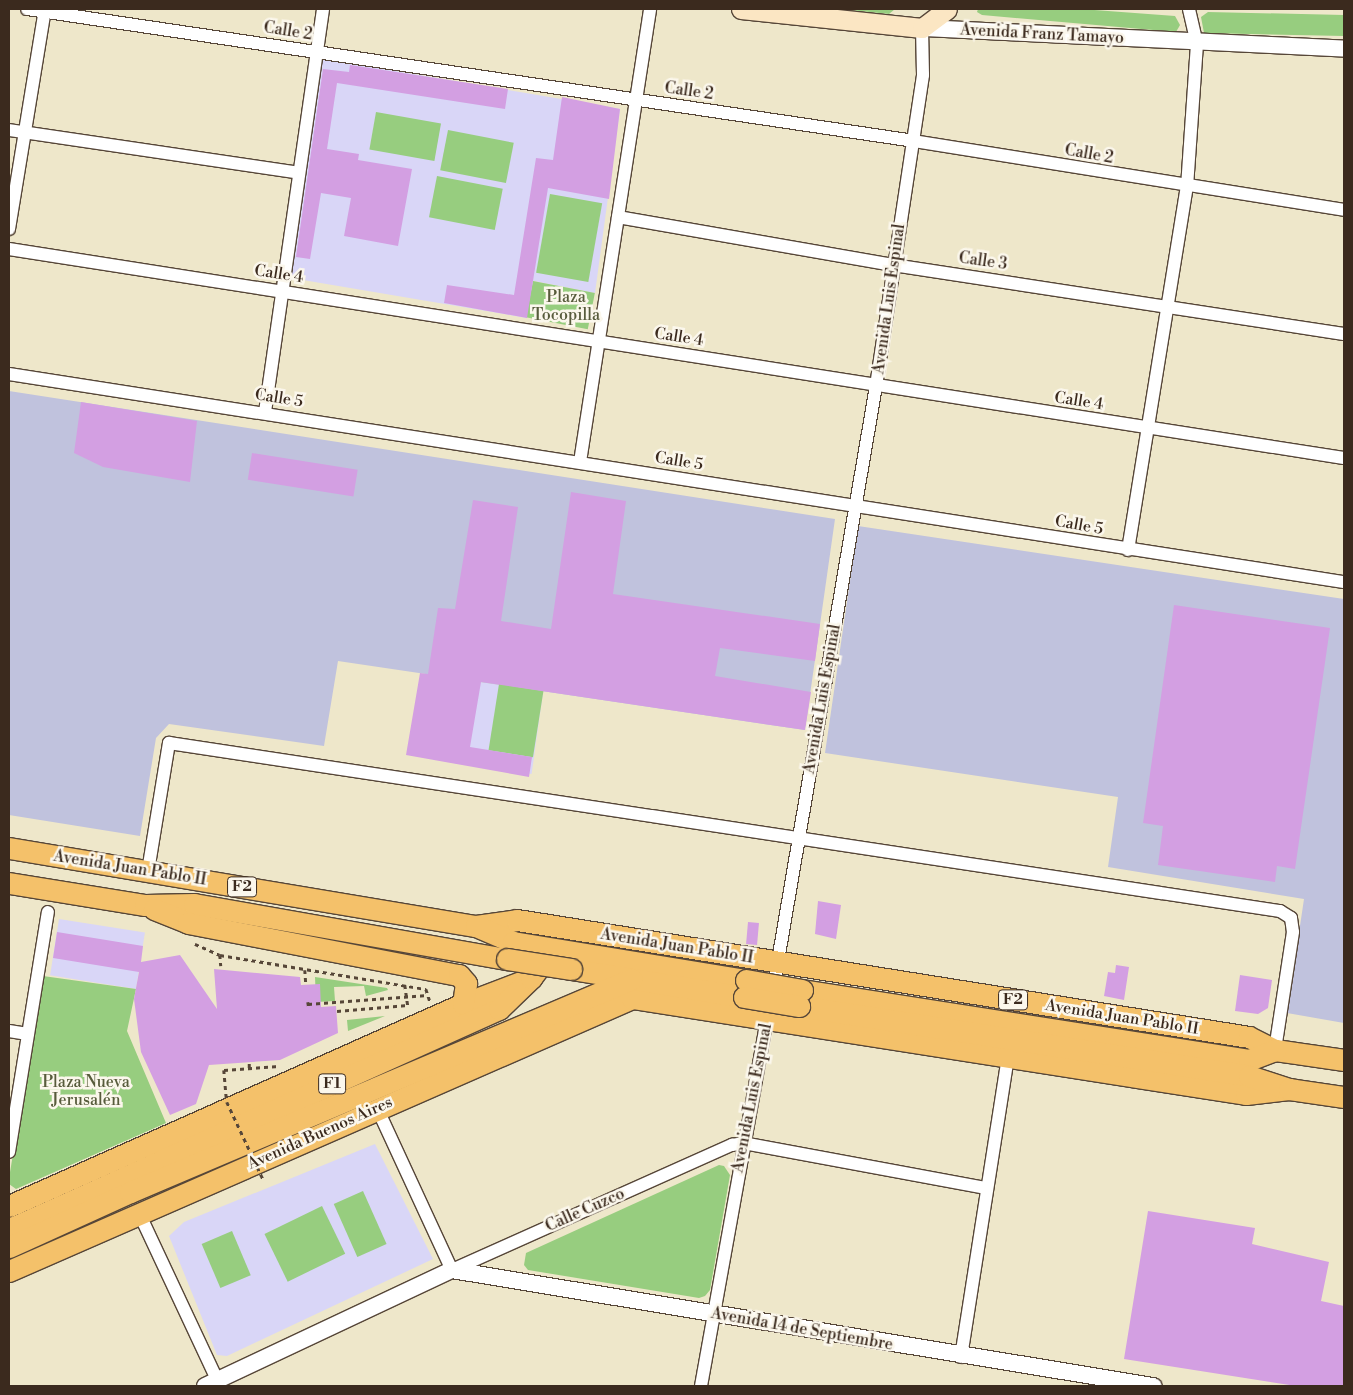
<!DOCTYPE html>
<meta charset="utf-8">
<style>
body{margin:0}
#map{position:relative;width:1353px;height:1395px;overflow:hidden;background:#eee7ca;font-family:"Libre Bodoni",serif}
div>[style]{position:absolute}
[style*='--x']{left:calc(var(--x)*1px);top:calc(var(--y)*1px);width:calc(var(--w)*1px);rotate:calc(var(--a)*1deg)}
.built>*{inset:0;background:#d9d6f7;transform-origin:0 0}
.industrial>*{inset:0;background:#c0c2dd}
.green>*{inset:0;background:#97cd7f;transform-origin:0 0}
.building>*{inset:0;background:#d39fe2;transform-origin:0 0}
.path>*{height:2.5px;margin-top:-1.25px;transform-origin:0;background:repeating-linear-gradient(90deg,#564638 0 4px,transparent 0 8px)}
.roads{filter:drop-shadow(1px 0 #564638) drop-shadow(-1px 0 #564638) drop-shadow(0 1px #564638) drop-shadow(0 -1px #564638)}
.minor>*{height:12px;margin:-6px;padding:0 6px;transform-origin:6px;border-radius:6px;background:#fff}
.tertiary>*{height:16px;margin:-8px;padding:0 8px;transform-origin:8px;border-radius:8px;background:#fff}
.secondary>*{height:19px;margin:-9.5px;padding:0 9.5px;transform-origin:9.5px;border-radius:9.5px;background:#fbe6c3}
.primary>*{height:21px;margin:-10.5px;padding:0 10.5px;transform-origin:10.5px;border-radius:10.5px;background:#f4c16a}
.trunk>*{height:21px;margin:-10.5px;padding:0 10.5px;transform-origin:10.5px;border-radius:10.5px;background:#f4c16a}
.path-bridge>*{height:2.5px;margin-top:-1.25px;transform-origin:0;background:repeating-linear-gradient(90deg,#564638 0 4px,transparent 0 8px)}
.bridges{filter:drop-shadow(1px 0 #564638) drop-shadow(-1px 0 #564638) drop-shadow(0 1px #564638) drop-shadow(0 -1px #564638)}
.trunk-bridge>*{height:21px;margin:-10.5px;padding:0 10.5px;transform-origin:10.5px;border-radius:10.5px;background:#f4c16a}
span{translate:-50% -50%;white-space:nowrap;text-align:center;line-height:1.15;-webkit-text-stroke:5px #fbf7ec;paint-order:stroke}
.shield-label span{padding:1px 4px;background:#fbf7ec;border:1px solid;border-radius:4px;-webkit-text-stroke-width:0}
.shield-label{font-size:15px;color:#3b2a1e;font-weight:700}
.street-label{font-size:16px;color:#3b2a1e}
.park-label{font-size:16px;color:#575b3b}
.frame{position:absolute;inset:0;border:10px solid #3b2a1e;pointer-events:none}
</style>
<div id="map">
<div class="built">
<div style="clip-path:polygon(325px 59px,620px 109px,595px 293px,534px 281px,527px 318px,291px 278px,320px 63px)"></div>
<div style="left:466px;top:680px;width:78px;height:84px;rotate:8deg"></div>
<div style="left:59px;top:919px;width:87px;height:57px;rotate:9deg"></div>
<div style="clip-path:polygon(375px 1144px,433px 1259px,227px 1356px,217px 1355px,169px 1236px,184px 1222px)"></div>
</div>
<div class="industrial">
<div style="clip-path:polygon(9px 391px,835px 519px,805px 730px,338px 661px,324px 746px,169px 724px,156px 738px,140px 836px,9px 815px)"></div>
<div style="clip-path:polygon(858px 526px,1344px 599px,1344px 1023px,1287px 1013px,1304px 899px,1108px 867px,1118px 797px,825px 753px)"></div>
</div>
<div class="green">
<div style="clip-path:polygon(839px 9px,895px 9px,889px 14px)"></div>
<div style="clip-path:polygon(978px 9px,1081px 9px,1175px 16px,1180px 25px,1176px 32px,982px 15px,977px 12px)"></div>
<div style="clip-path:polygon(1208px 12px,1344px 15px,1344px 36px,1204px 33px,1201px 17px)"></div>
<div style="left:376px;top:112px;width:66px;height:38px;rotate:10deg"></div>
<div style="left:448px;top:130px;width:67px;height:41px;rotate:11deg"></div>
<div style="left:437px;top:176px;width:67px;height:42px;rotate:11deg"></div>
<div style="left:550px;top:194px;width:53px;height:80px;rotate:10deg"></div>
<div style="left:533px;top:281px;width:63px;height:37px;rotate:11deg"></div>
<div style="left:499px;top:684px;width:45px;height:67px;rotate:9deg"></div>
<div style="clip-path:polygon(43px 976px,136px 989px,127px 1031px,166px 1123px,16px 1189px,9px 1184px,9px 1178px)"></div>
<div style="clip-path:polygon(315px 977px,387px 988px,388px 990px,366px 996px,364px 986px,334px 987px,335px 1001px,316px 1002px)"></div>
<div style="clip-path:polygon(385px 1016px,348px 1031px,347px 1020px)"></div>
<div style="clip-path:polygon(719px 1165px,724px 1166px,730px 1175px,710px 1290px,705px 1296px,699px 1298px,528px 1270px,524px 1265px,526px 1253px)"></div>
<div style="left:363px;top:1191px;width:58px;height:32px;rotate:66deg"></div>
<div style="left:322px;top:1206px;width:53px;height:64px;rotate:64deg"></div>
<div style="left:232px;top:1231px;width:48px;height:33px;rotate:67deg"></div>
</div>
<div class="building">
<div style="clip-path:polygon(350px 65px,508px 89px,505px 109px,337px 83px,327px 149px,359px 154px,358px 160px,412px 169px,398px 246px,344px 236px,351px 198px,321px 193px,310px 259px,296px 257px,323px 69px,349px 72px)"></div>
<div style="clip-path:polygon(562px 97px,620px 109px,609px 199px,548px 188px,527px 318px,444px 303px,447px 285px,514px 295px,536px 158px,553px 160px)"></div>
<div style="clip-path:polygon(81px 402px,197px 421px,190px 482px,103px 467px,74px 453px)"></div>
<div style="left:252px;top:453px;width:107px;height:27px;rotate:9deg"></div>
<div style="clip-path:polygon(571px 492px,626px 501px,613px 594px,820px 624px,815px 661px,720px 648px,715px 676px,811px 692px,805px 730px,481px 682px,470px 747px,532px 757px,529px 777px,406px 755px,420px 673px,428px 674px,438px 608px,455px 609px,473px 500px,518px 507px,501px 621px,551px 629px)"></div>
<div style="clip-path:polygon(1174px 605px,1330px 628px,1295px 869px,1277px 866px,1275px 882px,1158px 865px,1163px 826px,1143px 823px)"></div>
<div style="clip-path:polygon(818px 901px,841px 905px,836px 939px,815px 934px)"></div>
<div style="left:748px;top:922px;width:11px;height:22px;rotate:5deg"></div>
<div style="clip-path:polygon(57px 932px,143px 946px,141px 962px,180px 955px,217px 1009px,214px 969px,300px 977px,301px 985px,320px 984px,321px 1007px,336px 1006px,338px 1033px,280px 1060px,209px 1065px,196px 1104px,170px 1115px,141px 1052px,134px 999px,139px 972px,53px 958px)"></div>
<div style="clip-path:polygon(1116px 965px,1129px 967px,1124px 1000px,1104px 996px,1108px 972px,1115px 973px)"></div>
<div style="clip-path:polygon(1240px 975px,1272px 980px,1268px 1008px,1258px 1014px,1235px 1011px)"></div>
<div style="clip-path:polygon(1148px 1211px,1255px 1228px,1252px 1244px,1329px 1262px,1321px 1301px,1344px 1306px,1344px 1386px,1296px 1386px,1124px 1359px)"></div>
</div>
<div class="path">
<div style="--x:195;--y:944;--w:27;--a:24"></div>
<div style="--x:220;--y:955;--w:11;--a:85"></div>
<div style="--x:220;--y:955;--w:209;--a:9.4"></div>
<div style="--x:426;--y:989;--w:13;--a:72"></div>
<div style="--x:305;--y:970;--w:15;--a:86"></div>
<div style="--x:405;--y:985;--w:21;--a:82"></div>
<div style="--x:308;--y:1002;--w:6;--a:81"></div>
<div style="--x:308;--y:1004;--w:120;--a:-4.3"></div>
<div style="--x:337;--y:1011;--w:71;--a:-4.8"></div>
<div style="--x:249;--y:1068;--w:6;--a:-90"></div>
<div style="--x:224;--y:1070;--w:55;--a:-4.2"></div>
</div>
<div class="roads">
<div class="minor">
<div style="--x:27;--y:9;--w:897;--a:8.46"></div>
<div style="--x:914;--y:141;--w:436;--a:9.1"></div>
<div style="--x:9;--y:130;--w:293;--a:8.4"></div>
<div style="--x:618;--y:217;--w:279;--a:9.9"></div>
<div style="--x:893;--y:265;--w:456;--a:8.7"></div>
<div style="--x:9;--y:229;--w:223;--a:-80.7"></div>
<div style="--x:9;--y:249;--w:1351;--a:8.9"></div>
<div style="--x:9;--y:374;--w:1351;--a:8.86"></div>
<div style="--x:265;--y:412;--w:407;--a:-81.8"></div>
<div style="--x:580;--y:462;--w:458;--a:-81.2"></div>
<div style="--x:1128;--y:550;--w:368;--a:-80.8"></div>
<div style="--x:1187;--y:187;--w:143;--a:-86"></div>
<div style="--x:1197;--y:44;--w:36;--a:-103"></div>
<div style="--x:148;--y:871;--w:130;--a:-80.7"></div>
<div style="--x:169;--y:743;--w:1124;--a:8.6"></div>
<div style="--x:1280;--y:911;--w:13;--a:32"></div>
<div style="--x:1291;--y:918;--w:14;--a:82"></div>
<div style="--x:1293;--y:932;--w:119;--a:98.7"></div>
<div style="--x:773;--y:990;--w:613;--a:-80.32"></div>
<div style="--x:876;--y:386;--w:315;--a:-81.4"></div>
<div style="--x:923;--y:75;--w:47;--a:-91.2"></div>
<div style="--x:9;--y:1031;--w:19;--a:9"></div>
<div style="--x:377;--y:1108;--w:179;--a:65.2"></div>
<div style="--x:452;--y:1270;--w:307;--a:-24.1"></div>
<div style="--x:732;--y:1145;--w:11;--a:-10"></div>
<div style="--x:743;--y:1143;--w:247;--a:10.5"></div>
<div style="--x:9;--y:1152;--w:243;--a:-80.8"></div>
<div style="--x:139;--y:1213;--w:191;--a:64.9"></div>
<div style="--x:961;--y:1357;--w:304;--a:-81.1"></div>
<div style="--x:701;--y:1386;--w:377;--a:-79.8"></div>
</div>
<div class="tertiary">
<div style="--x:922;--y:28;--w:423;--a:2.8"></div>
<div style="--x:205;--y:1386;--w:273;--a:-25.2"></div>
<div style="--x:452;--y:1270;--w:711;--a:9.4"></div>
</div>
<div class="secondary">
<div style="--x:741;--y:9;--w:182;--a:6"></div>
<div style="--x:922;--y:28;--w:31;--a:-37"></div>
</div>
<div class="primary">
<div style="--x:9;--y:1206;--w:497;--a:-24"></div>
<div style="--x:463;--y:1004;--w:73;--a:-20.9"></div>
<div style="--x:9;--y:1271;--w:680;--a:-23.66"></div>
<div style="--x:632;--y:998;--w:621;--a:8.89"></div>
<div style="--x:1246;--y:1094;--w:43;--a:-6.6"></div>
</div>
<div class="trunk">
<div style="--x:9;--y:848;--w:473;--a:9.5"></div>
<div style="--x:476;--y:926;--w:41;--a:-8.3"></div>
<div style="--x:517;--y:920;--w:741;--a:9.08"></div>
<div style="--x:1249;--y:1037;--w:29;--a:27"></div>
<div style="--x:1275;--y:1050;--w:70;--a:8.2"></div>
<div style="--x:9;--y:883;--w:138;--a:9.2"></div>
<div style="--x:145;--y:905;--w:49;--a:-1.2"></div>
<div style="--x:194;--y:904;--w:318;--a:10"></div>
<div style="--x:154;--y:909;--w:37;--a:22"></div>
<div style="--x:188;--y:923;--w:276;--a:10.9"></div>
<div style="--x:459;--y:975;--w:11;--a:49"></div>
<div style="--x:466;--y:983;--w:21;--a:98"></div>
<div style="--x:476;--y:926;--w:40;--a:23.4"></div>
<div style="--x:513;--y:942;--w:236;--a:9.3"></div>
<div style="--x:571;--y:969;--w:175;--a:9.2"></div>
<div style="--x:802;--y:990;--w:452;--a:8.9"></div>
<div style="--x:1249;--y:1060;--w:28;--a:-21"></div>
<div style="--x:799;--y:1006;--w:455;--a:8.8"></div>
<div style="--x:1249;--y:1076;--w:42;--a:18"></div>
<div style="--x:1289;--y:1089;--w:56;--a:8.3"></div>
<div style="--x:9;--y:1229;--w:537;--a:-24.18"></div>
<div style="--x:499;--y:1009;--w:45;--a:-44.1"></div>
<div style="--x:531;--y:978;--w:36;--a:-53"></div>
<div style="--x:9;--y:1247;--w:133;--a:-24.4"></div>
<div style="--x:130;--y:1192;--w:545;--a:-22.99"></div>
</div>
</div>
<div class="path-bridge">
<div style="--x:224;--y:1070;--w:32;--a:85"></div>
<div style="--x:227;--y:1102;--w:85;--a:64.9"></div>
</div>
<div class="bridges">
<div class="trunk-bridge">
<div style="--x:507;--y:959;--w:65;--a:8.9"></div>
<div style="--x:746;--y:980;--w:57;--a:10.1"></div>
<div style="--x:744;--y:997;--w:56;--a:9.3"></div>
</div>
</div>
<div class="shield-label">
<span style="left:242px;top:887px">F2</span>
<span style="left:1013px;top:1000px">F2</span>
<span style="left:332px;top:1084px">F1</span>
</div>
<div class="street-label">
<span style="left:288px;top:31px;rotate:9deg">Calle 2</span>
<span style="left:1042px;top:34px;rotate:3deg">Avenida Franz Tamayo</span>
<span style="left:689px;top:91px;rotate:8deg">Calle 2</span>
<span style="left:1089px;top:154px;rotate:10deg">Calle 2</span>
<span style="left:983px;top:261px;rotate:8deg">Calle 3</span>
<span style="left:279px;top:274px;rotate:9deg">Calle 4</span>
<span style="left:889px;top:299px;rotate:-82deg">Avenida Luis Espinal</span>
<span style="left:679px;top:337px;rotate:9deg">Calle 4</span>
<span style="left:279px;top:398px;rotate:9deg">Calle 5</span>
<span style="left:1079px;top:401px;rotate:9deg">Calle 4</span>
<span style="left:679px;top:461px;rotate:9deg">Calle 5</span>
<span style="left:1079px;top:525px;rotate:10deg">Calle 5</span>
<span style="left:822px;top:699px;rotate:-80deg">Avenida Luis Espinal</span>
<span style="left:130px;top:868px;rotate:9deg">Avenida Juan Pablo II</span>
<span style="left:677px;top:946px;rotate:9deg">Avenida Juan Pablo II</span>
<span style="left:1122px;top:1017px;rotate:9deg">Avenida Juan Pablo II</span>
<span style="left:752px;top:1098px;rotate:-79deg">Avenida Luis Espinal</span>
<span style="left:320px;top:1133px;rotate:-24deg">Avenida Buenos Aires</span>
<span style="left:585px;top:1210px;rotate:-24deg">Calle Cuzco</span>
<span style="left:802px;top:1329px;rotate:10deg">Avenida 14 de Septiembre</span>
</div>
<div class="park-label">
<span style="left:566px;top:306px">Plaza<br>Tocopilla</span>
<span style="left:86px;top:1091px">Plaza Nueva<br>Jerusalén</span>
</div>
<div class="frame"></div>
</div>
